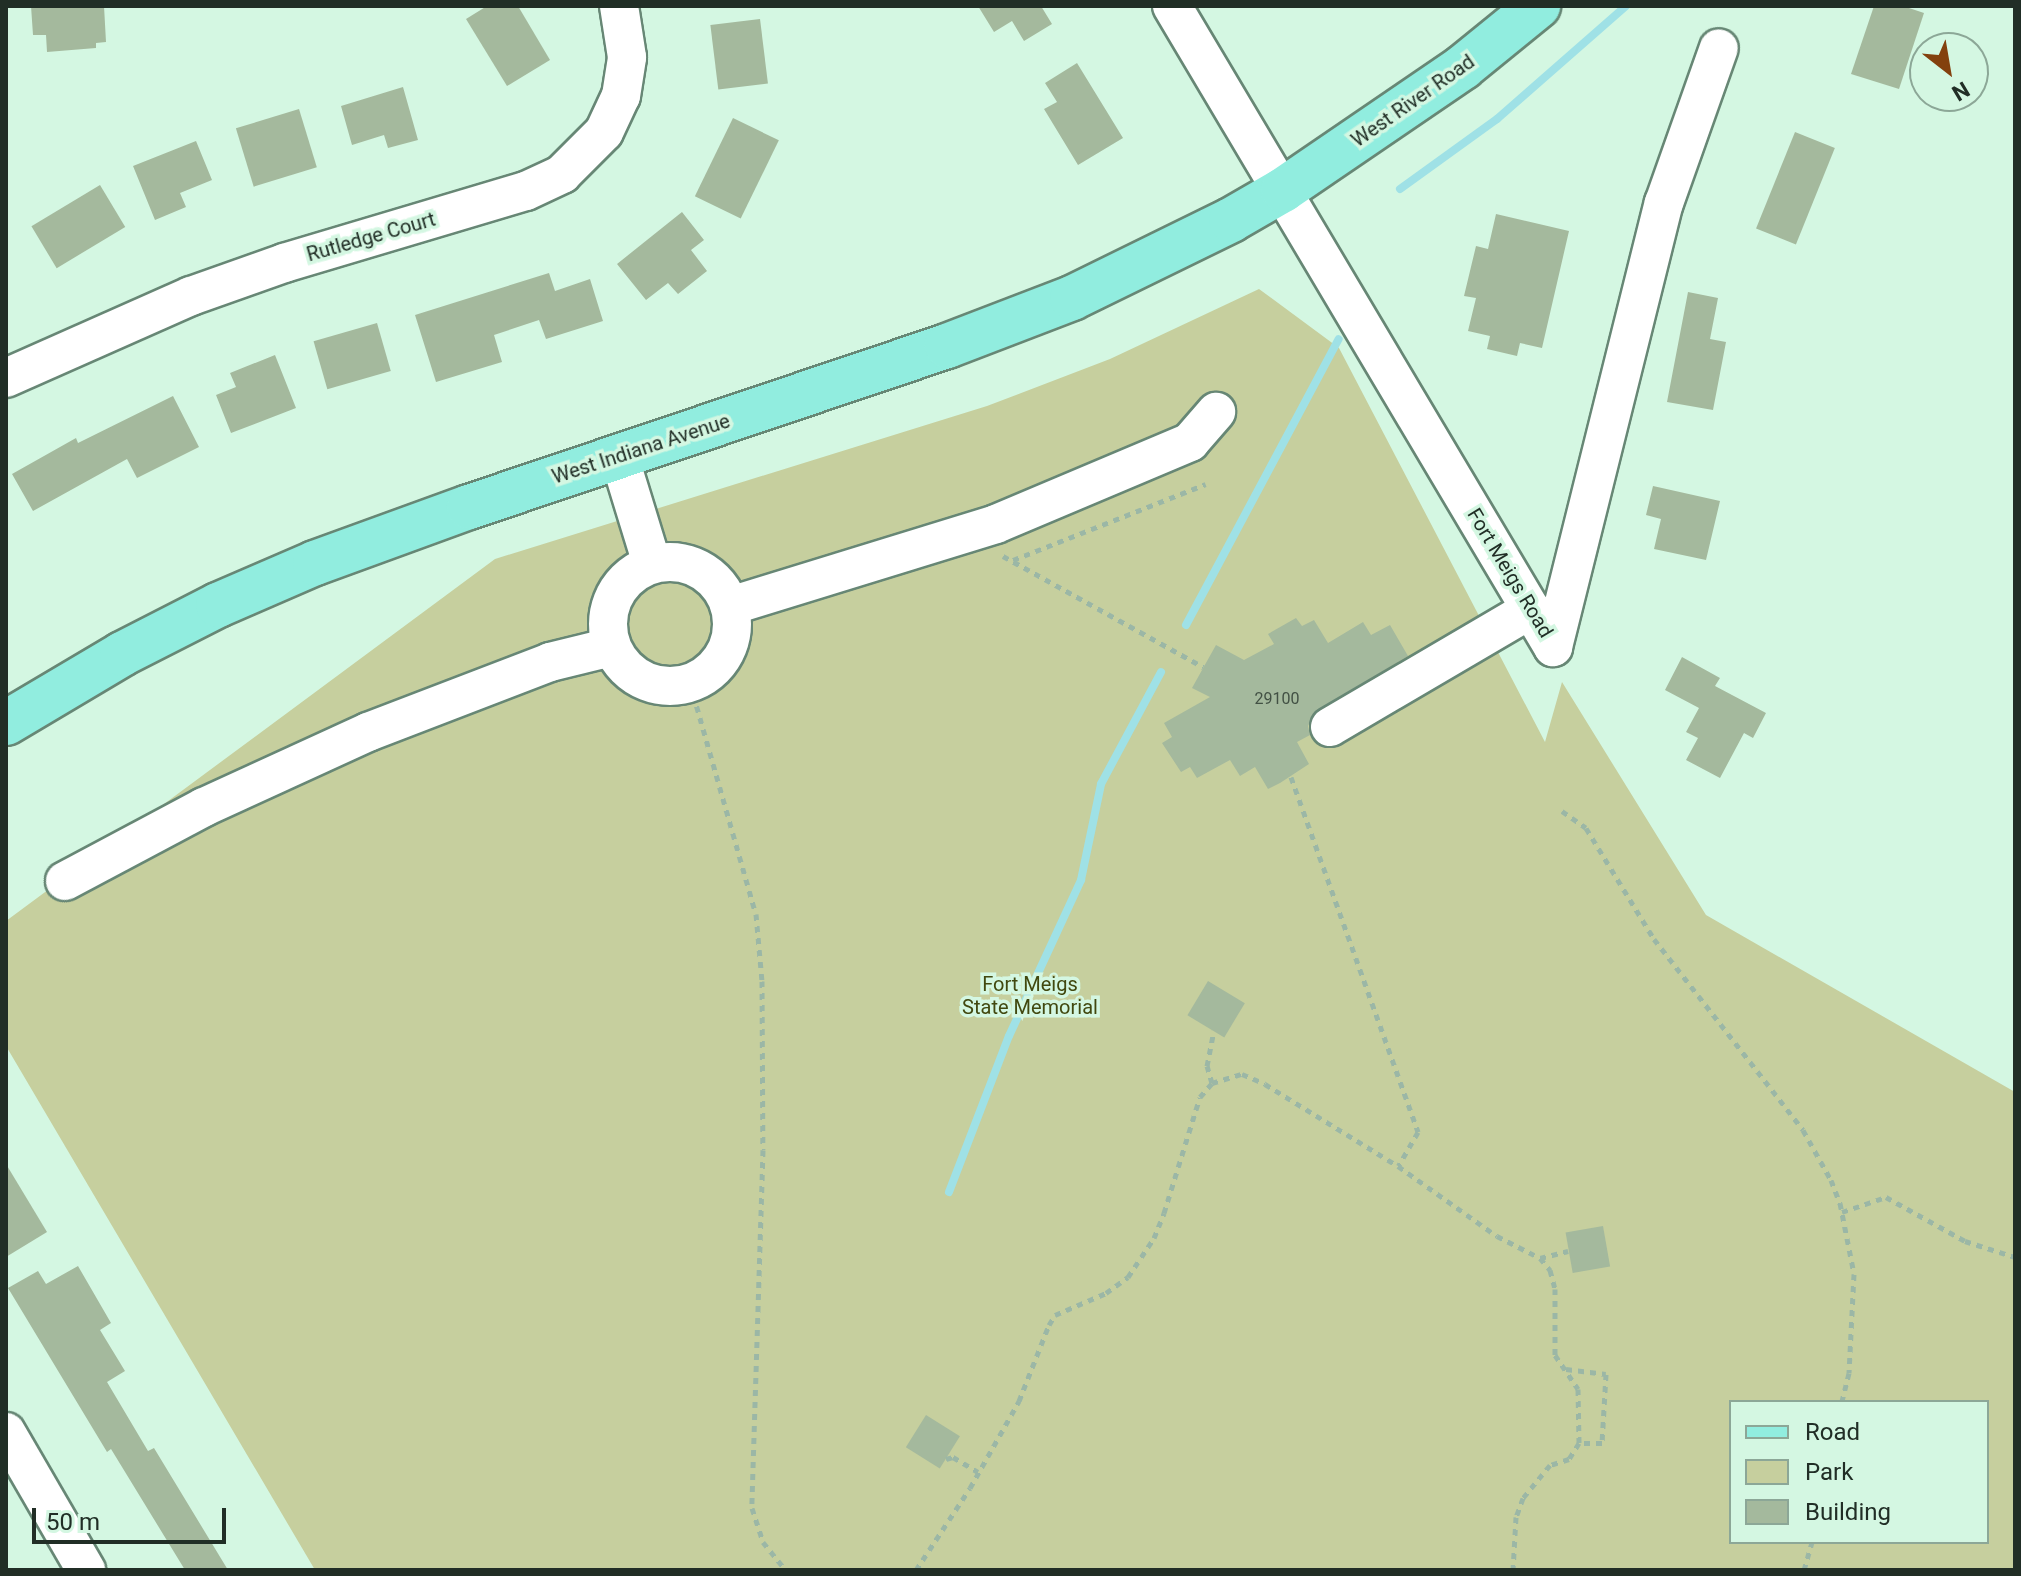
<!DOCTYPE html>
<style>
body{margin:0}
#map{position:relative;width:2021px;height:1576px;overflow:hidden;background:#d4f7e2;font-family:Roboto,sans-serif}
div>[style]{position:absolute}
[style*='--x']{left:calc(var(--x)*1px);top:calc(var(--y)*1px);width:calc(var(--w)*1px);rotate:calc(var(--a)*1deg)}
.green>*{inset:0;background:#c6cf9e}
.stream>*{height:8px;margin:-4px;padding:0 4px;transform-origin:4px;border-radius:4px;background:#9fe1e6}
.building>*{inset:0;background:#a4b99d;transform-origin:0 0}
.path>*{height:5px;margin-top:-2.5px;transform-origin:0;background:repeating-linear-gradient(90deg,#9bb7a6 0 6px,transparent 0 12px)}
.roads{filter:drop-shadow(2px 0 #678775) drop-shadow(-2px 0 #678775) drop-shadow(0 2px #678775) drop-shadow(0 -2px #678775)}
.minor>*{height:38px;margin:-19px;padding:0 19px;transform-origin:19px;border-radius:19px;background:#fff}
.minor>.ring{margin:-19px;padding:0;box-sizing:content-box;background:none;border:38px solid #fff;border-radius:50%}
.major>*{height:44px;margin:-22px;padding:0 22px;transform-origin:22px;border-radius:22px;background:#91eddf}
span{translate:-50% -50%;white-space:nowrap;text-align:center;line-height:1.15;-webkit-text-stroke:7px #d4f7e2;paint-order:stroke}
.number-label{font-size:16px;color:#425144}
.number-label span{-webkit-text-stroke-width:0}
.street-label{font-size:20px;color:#212e26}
.park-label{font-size:20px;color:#41480f}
.frame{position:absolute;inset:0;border:8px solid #212e26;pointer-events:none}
.legend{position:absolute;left:1729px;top:1400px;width:260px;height:144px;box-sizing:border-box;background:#d4f7e2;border:2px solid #8ca797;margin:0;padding:10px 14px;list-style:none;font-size:24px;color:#212e26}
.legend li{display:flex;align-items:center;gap:16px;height:40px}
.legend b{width:40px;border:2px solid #8ca797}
.north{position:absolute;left:1909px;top:32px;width:80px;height:80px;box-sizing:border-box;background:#d4f7e2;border:2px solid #8ca797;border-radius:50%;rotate:149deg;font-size:22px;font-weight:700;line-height:32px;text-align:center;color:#212e26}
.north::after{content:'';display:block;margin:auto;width:28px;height:36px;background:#83410e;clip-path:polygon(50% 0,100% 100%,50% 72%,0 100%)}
.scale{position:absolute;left:32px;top:1508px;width:194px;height:36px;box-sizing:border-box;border:4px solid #212e26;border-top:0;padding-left:10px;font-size:24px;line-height:28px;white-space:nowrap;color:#212e26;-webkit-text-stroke:6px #d4f7e2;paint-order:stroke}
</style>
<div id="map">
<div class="green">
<div style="clip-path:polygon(evenodd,1259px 289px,1339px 348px,1545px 742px,1562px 682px,1706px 915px,2015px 1092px,2015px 1570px,315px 1570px,6px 1046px,6px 921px,495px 559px,987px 406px,1110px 359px,1259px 289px,1731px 1402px,1987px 1402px,1987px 1542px,1731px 1542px,1731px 1402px)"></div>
</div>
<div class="stream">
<div style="--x:1400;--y:189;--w:120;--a:-35.8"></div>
<div style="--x:1497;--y:119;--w:171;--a:-41.2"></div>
<div style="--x:1186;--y:625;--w:324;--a:-61.9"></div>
<div style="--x:949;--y:1192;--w:167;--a:-69"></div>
<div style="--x:1009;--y:1036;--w:172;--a:-65.2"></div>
<div style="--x:1081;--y:880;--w:98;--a:-78.2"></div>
<div style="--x:1101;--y:784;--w:127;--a:-61.8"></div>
</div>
<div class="building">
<div style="clip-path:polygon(31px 6px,104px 6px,106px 42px,96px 43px,96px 48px,47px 52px,46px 35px,33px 35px)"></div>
<div style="clip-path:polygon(487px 6px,518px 6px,550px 60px,507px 86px,466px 19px)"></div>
<div style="clip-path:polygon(978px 6px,1041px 6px,1052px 24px,1024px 41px,1012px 21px,994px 32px)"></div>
<div style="clip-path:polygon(1874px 6px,1903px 6px,1924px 13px,1899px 89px,1851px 74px)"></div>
<div style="left:760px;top:19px;width:65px;height:50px;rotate:83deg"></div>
<div style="clip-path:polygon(1077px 63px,1123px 138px,1078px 165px,1044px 109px,1057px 102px,1045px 83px)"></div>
<div style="clip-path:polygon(403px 87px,418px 140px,388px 148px,384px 135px,352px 145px,341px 106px)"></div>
<div style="left:299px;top:109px;width:61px;height:66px;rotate:73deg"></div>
<div style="left:733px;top:118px;width:51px;height:87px;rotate:26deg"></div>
<div style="left:1795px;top:132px;width:43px;height:104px;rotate:22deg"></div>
<div style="clip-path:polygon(196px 141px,212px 180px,180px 193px,186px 207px,155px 220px,133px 166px)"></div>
<div style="left:100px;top:185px;width:49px;height:80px;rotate:59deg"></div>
<div style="clip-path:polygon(682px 212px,704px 240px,691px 250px,707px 271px,678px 294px,668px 283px,646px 300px,617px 264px)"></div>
<div style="clip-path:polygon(1496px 214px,1569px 231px,1542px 348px,1520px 343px,1517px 356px,1487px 349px,1490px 336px,1468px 331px,1476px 298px,1464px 296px,1476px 246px,1488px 249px)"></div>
<div style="clip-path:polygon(549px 273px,555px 291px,590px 279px,603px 321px,546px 339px,539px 320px,494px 335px,502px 362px,436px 382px,415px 315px)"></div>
<div style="clip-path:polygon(1688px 292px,1718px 298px,1710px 339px,1726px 342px,1713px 410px,1667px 402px)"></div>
<div style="left:377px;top:323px;width:50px;height:66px;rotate:74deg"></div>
<div style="clip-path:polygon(275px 355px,296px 408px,231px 433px,216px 395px,236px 387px,230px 373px)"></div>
<div style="clip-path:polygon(173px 396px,199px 447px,137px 478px,127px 459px,33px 511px,12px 474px,76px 438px,78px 443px)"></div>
<div style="clip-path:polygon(1653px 486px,1720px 501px,1706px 560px,1654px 549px,1661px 519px,1646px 515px)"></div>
<div style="clip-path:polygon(1296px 618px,1302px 626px,1314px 620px,1328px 643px,1363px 622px,1371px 635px,1390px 625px,1408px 656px,1315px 712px,1308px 726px,1310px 735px,1297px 742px,1309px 764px,1280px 783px,1268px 789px,1255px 767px,1240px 776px,1230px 760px,1197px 778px,1190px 767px,1181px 772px,1162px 743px,1172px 737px,1164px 723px,1210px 697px,1192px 688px,1216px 645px,1244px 660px,1274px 644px,1268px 634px)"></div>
<div style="clip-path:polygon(1682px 657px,1720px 678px,1715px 686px,1766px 713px,1753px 738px,1744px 733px,1720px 778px,1686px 760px,1698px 738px,1686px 732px,1699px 708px,1665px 690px)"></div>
<div style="left:1208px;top:981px;width:43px;height:40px;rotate:31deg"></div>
<div style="clip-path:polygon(6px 1164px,47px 1232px,6px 1257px)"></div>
<div style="left:1603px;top:1226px;width:41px;height:38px;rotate:80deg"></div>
<div style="clip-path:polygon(78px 1266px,111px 1323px,100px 1330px,125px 1371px,107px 1382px,148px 1451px,154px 1448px,228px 1570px,185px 1570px,111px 1449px,107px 1452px,8px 1288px,38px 1271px,46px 1284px)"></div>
<div style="left:926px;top:1415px;width:40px;height:38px;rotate:32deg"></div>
</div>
<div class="path">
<div style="--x:1003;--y:556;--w:229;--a:29"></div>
<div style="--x:1013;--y:560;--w:207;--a:-21.5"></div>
<div style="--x:690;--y:683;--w:240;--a:74.1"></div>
<div style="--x:756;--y:914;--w:67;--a:84.9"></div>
<div style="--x:762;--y:981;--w:169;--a:89.7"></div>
<div style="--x:763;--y:1150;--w:358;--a:91.8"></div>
<div style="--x:752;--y:1508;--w:36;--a:72"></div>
<div style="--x:763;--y:1542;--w:36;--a:51"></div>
<div style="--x:1291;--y:777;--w:377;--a:70.3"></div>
<div style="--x:1418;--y:1132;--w:39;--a:120"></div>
<div style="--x:1562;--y:811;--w:29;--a:35"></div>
<div style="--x:1586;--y:828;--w:130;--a:58.5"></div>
<div style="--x:1654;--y:939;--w:242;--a:52"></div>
<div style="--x:1803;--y:1130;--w:57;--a:60.8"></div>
<div style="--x:1831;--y:1180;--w:25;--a:69"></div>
<div style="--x:1840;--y:1203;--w:72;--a:78.8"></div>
<div style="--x:1854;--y:1274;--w:99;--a:92.9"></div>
<div style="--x:1849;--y:1373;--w:30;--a:104"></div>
<div style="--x:1212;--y:1083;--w:18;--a:-106"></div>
<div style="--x:1207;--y:1066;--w:36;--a:-79"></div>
<div style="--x:1842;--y:1212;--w:46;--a:-18.8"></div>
<div style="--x:1886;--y:1197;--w:90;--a:29.1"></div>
<div style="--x:1965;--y:1241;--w:52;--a:17.7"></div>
<div style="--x:1540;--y:1258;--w:29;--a:-14"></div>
<div style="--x:1566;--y:1369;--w:40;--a:7.1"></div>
<div style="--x:1606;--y:1374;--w:69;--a:93.3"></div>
<div style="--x:1602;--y:1443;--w:23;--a:180"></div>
<div style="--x:946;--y:1459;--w:7;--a:-16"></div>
<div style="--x:953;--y:1457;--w:29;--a:31"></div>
<div style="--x:916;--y:1570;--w:98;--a:-56.6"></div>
<div style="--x:970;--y:1488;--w:100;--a:-60.6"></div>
<div style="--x:1019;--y:1401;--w:82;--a:-68.5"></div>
<div style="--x:1049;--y:1325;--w:12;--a:-59"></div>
<div style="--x:1055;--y:1315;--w:56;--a:-23.3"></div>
<div style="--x:1106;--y:1293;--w:27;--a:-36"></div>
<div style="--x:1128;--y:1277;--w:47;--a:-56.3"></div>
<div style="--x:1154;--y:1238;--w:27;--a:-68"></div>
<div style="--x:1164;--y:1213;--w:121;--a:-72.8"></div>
<div style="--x:1200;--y:1097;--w:18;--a:-49"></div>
<div style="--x:1212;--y:1083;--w:31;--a:-17"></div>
<div style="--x:1242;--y:1074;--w:25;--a:23"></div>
<div style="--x:1265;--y:1084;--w:156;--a:31.7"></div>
<div style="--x:1398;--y:1166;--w:121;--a:35.3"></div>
<div style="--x:1497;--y:1236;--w:48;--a:27.1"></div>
<div style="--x:1540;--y:1258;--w:16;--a:50"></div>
<div style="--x:1550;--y:1270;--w:20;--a:75"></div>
<div style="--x:1555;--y:1289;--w:66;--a:90"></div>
<div style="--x:1555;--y:1355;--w:41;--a:55.9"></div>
<div style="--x:1578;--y:1389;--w:54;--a:88.9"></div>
<div style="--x:1579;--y:1443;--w:19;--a:122"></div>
<div style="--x:1569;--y:1459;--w:20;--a:162"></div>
<div style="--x:1550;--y:1465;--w:43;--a:129.3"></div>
<div style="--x:1523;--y:1498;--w:20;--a:110"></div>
<div style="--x:1516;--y:1517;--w:53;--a:93.2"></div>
<div style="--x:1804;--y:1570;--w:29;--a:-74"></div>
</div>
<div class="roads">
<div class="minor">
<div style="--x:1172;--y:6;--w:746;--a:59.27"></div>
<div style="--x:1553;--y:647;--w:458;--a:-76"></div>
<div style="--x:1664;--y:203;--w:164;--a:-70.5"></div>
<div style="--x:6;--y:378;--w:202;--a:-23.9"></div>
<div style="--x:191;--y:296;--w:99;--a:-19.5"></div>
<div style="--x:284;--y:263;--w:252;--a:-16.6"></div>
<div style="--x:526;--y:191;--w:40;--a:-25"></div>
<div style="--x:562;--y:174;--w:59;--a:-45"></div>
<div style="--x:604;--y:132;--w:40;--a:-65"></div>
<div style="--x:621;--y:96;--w:39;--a:-81"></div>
<div style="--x:627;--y:57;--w:52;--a:-98.9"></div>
<div style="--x:619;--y:456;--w:113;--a:73"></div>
<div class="ring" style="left:608px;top:562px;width:86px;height:86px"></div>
<div style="--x:730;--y:606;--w:278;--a:-17.1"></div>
<div style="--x:996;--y:524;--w:211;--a:-22.9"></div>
<div style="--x:1190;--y:442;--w:40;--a:-49"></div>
<div style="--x:1330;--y:727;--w:233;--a:-30.4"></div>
<div style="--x:65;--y:881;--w:157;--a:-28"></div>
<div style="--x:204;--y:807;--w:180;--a:-24.6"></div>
<div style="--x:368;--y:732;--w:195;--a:-21"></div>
<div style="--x:550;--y:662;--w:63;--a:-13.8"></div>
<div style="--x:6;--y:1432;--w:160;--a:59.9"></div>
</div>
<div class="major">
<div style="--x:6;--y:723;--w:135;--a:-30.7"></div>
<div style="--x:122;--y:654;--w:108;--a:-27"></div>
<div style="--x:218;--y:605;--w:106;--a:-23.4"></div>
<div style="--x:315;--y:563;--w:164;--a:-20"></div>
<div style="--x:469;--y:507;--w:504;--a:-18.61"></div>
<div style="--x:947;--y:346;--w:134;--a:-21"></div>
<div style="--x:1072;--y:298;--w:177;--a:-26.1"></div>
<div style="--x:1231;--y:220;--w:60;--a:-30"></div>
<div style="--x:1283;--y:190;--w:218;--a:-34.3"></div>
<div style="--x:1463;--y:67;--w:97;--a:-39.1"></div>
</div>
</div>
<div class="number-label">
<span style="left:1277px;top:699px">29100</span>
</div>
<div class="street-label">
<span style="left:1413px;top:101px;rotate:-35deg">West River Road</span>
<span style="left:371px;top:237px;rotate:-16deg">Rutledge Court</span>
<span style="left:641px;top:449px;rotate:-18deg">West Indiana Avenue</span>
<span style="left:1510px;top:573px;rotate:59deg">Fort Meigs Road</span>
</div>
<div class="park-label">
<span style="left:1030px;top:996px">Fort Meigs<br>State Memorial</span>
</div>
<div class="frame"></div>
<ul class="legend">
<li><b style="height:10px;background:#91eddf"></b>Road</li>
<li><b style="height:22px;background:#c6cf9e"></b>Park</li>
<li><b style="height:22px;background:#a4b99d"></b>Building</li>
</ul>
<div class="north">N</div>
<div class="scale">50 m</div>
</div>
